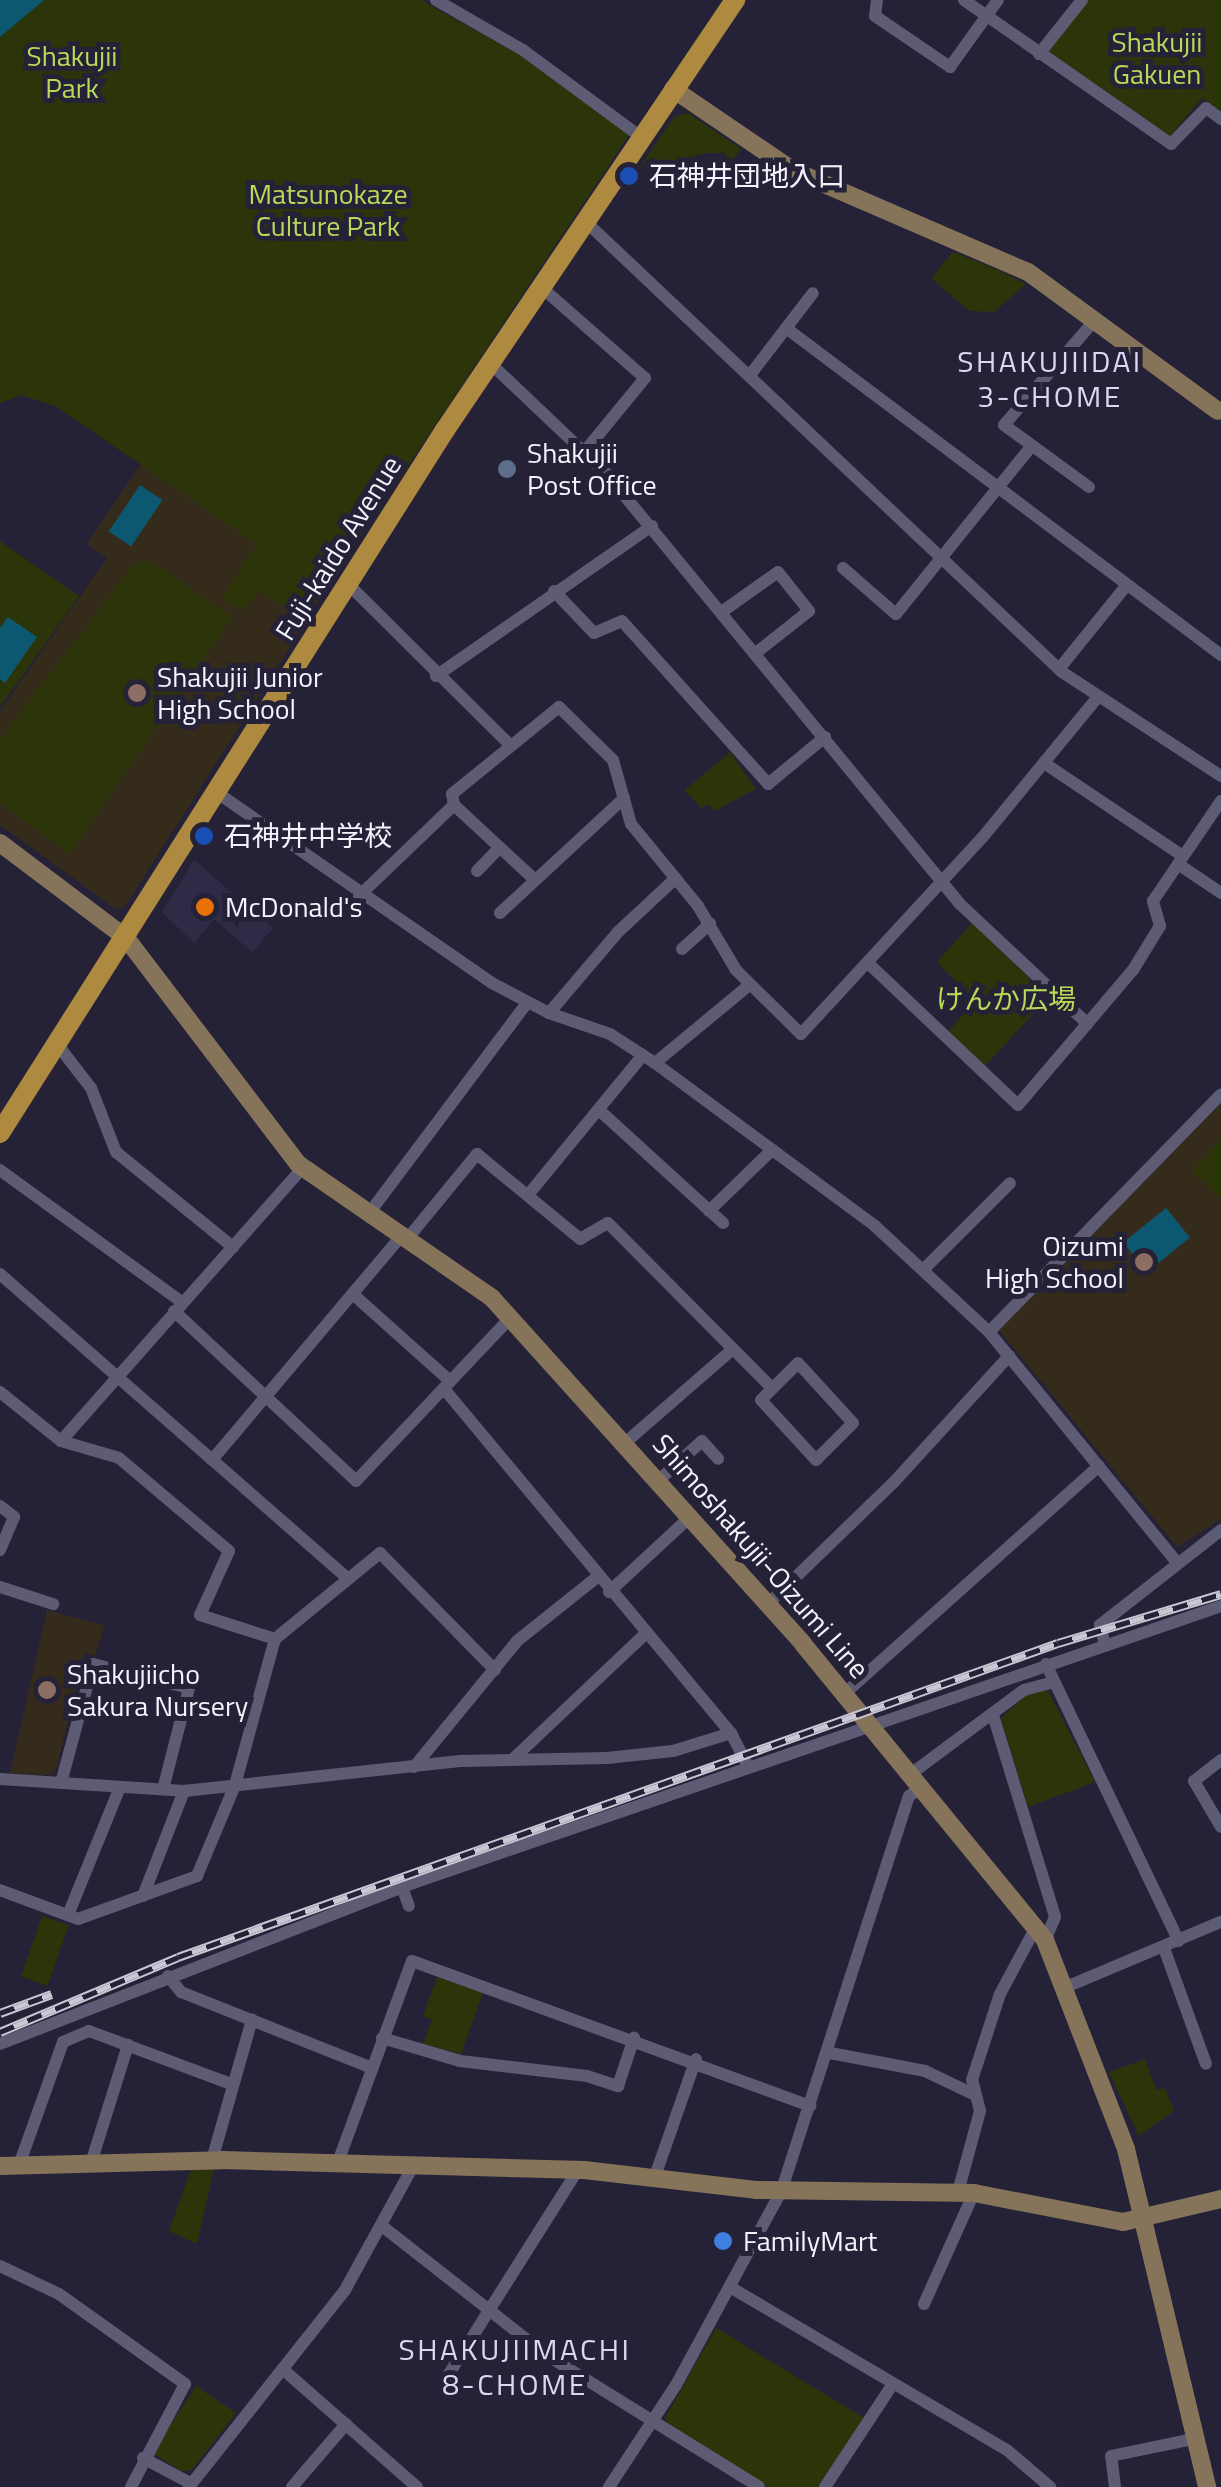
<!DOCTYPE html>
<meta charset="utf-8">
<style>
body{margin:0}
#map{position:relative;width:1221px;height:2487px;overflow:hidden;background:#252238;font-family:"Titillium Web","Noto Sans JP",sans-serif}
div>[style]{position:absolute}
[style*='--x']{left:calc(var(--x)*1px);top:calc(var(--y)*1px);width:calc(var(--w)*1px);rotate:calc(var(--a)*1deg)}
.built>*{inset:0;background:#2f2b47}
.education>*{inset:0;background:#352b1b}
.green>*{inset:0;background:#2b3509;transform-origin:0 0}
.water>*{inset:0;background:#0c5870;transform-origin:0 0}
.street>*{height:12px;margin:-6px;padding:0 6px;transform-origin:6px;border-radius:6px;background:#5e5b75}
.secondary>*{height:18px;margin:-9px;padding:0 9px;transform-origin:9px;border-radius:9px;background:#85735a}
.primary>*{height:20px;margin:-10px;padding:0 10px;transform-origin:10px;border-radius:10px;background:#ad8a3f}
.rail>*{height:9px;margin-top:-4.5px;transform-origin:0;background:repeating-linear-gradient(90deg,#252238 0 15px,#c8c7d3 0 30px);box-sizing:border-box;border-block:2px solid #c8c7d3}
.dots>*{width:28px;height:28px;translate:-50% -50%;box-sizing:border-box;border:5px solid #252238;border-radius:50%}
span{translate:-50% -50%;white-space:nowrap;text-align:center;line-height:1.15;-webkit-text-stroke:10px #252238;paint-order:stroke}
.park-label{font-size:28px;color:#b9d957}
.poi-label{font-size:28px;color:#f4f3fc}
.left{translate:0 -50%;text-align:left}
.right{translate:-100% -50%;text-align:right}
.street-label{font-size:28px;color:#f4f3fc}
.neighbourhood-label{font-size:30px;color:#dad7f5;letter-spacing:2.5px}
</style>
<div id="map">
<div class="built">
<div style="clip-path:polygon(194px 860px,273px 928px,252px 952px,214px 919px,194px 943px,162px 912px)"></div>
</div>
<div class="education">
<div style="clip-path:polygon(143px 461px,329px 586px,124px 908px,116px 909px,0 825px,0 711px,107px 558px,87px 544px)"></div>
<div style="clip-path:polygon(1221px 1103px,1221px 1519px,1177px 1547px,999px 1330px)"></div>
<div style="clip-path:polygon(47px 1610px,105px 1626px,95px 1656px,85px 1653px,56px 1770px,51px 1775px,10px 1773px)"></div>
</div>
<div class="green">
<div style="clip-path:polygon(0 0,421px 0,523px 57px,629px 135px,329px 584px,324px 581px,314px 593px,308px 587px,295px 615px,260px 591px,242px 611px,222px 598px,257px 544px,55px 406px,21px 395px,0 403px)"></div>
<div style="clip-path:polygon(1088px 0,1221px 0,1221px 111px,1202px 98px,1170px 136px,1048px 51px)"></div>
<div style="clip-path:polygon(688px 113px,741px 149px,731px 162px,724px 153px,706px 153px,666px 164px,651px 158px,639px 168px,674px 117px)"></div>
<div style="clip-path:polygon(953px 252px,1005px 273px,1026px 284px,994px 312px,969px 311px,931px 278px)"></div>
<div style="clip-path:polygon(0 541px,79px 596px,0 707px)"></div>
<div style="clip-path:polygon(151px 561px,232px 617px,70px 854px,0 803px,0 739px,134px 564px)"></div>
<div style="clip-path:polygon(730px 752px,756px 789px,714px 811px,708px 804px,701px 808px,685px 790px)"></div>
<div style="clip-path:polygon(972px 923px,1049px 997px,983px 1068px,947px 1033px,975px 1001px,937px 962px)"></div>
<div style="clip-path:polygon(1221px 1139px,1221px 1199px,1192px 1171px)"></div>
<div style="clip-path:polygon(1047px 1689px,1095px 1782px,1028px 1807px,1001px 1718px,1025px 1696px)"></div>
<div style="left:42px;top:1916px;width:28px;height:64px;rotate:19deg"></div>
<div style="clip-path:polygon(437px 1977px,483px 1993px,461px 2054px,423px 2044px,432px 2020px,423px 2016px)"></div>
<div style="clip-path:polygon(1145px 2059px,1156px 2090px,1165px 2088px,1174px 2111px,1139px 2136px,1109px 2072px)"></div>
<div style="clip-path:polygon(191px 2169px,214px 2169px,197px 2244px,169px 2231px)"></div>
<div style="clip-path:polygon(716px 2328px,866px 2419px,821px 2487px,768px 2487px,667px 2427px,665px 2418px)"></div>
<div style="clip-path:polygon(196px 2386px,236px 2413px,192px 2470px,181px 2471px,152px 2453px)"></div>
</div>
<div class="water">
<div style="clip-path:polygon(0 0,44px 0,0 37px)"></div>
<div style="left:140px;top:485px;width:27px;height:56px;rotate:34deg"></div>
<div style="clip-path:polygon(8px 617px,37px 637px,5px 683px,0 679px,0 628px)"></div>
<div style="left:1166px;top:1208px;width:38px;height:55px;rotate:51deg"></div>
</div>
<div class="street">
<div style="--x:436;--y:0;--w:100;--a:29.9"></div>
<div style="--x:523;--y:50;--w:147;--a:36.4"></div>
<div style="--x:877;--y:0;--w:16;--a:97"></div>
<div style="--x:875;--y:16;--w:91;--a:34.2"></div>
<div style="--x:950;--y:67;--w:82;--a:-54.4"></div>
<div style="--x:964;--y:0;--w:252;--a:34.8"></div>
<div style="--x:1171;--y:144;--w:50;--a:-45.8"></div>
<div style="--x:1206;--y:108;--w:19;--a:36"></div>
<div style="--x:1039;--y:54;--w:69;--a:-51.5"></div>
<div style="--x:585;--y:221;--w:656;--a:43.4"></div>
<div style="--x:1062;--y:672;--w:190;--a:33.2"></div>
<div style="--x:541;--y:287;--w:138;--a:41.2"></div>
<div style="--x:645;--y:378;--w:94;--a:129.4"></div>
<div style="--x:786;--y:328;--w:544;--a:36.93"></div>
<div style="--x:490;--y:363;--w:158;--a:43.5"></div>
<div style="--x:605;--y:472;--w:559;--a:50.59"></div>
<div style="--x:960;--y:904;--w:175;--a:43.2"></div>
<div style="--x:750;--y:375;--w:103;--a:-52.5"></div>
<div style="--x:1089;--y:487;--w:105;--a:-143.9"></div>
<div style="--x:1004;--y:425;--w:139;--a:-49.1"></div>
<div style="--x:843;--y:568;--w:70;--a:41"></div>
<div style="--x:896;--y:614;--w:213;--a:-51.1"></div>
<div style="--x:347;--y:583;--w:227;--a:44.8"></div>
<div style="--x:554;--y:591;--w:58;--a:46.4"></div>
<div style="--x:594;--y:633;--w:30;--a:-23"></div>
<div style="--x:622;--y:621;--w:219;--a:48.1"></div>
<div style="--x:768;--y:784;--w:74;--a:-39.5"></div>
<div style="--x:723;--y:611;--w:67;--a:-35.3"></div>
<div style="--x:778;--y:572;--w:50;--a:51.5"></div>
<div style="--x:809;--y:611;--w:66;--a:141.7"></div>
<div style="--x:1059;--y:669;--w:107;--a:-51.1"></div>
<div style="--x:436;--y:676;--w:263;--a:-34.8"></div>
<div style="--x:1044;--y:763;--w:167;--a:33.8"></div>
<div style="--x:219;--y:794;--w:332;--a:34.7"></div>
<div style="--x:492;--y:983;--w:64;--a:27.8"></div>
<div style="--x:549;--y:1013;--w:65;--a:19"></div>
<div style="--x:610;--y:1034;--w:54;--a:32.8"></div>
<div style="--x:655;--y:1063;--w:274;--a:36.5"></div>
<div style="--x:875;--y:1226;--w:156;--a:42.9"></div>
<div style="--x:989;--y:1332;--w:296;--a:50.8"></div>
<div style="--x:1178;--y:864;--w:52;--a:34"></div>
<div style="--x:477;--y:871;--w:33;--a:-46"></div>
<div style="--x:535;--y:880;--w:110;--a:-137.2"></div>
<div style="--x:454;--y:805;--w:11;--a:-100"></div>
<div style="--x:452;--y:794;--w:138;--a:-39.1"></div>
<div style="--x:559;--y:707;--w:76;--a:44.5"></div>
<div style="--x:613;--y:760;--w:66;--a:74.3"></div>
<div style="--x:631;--y:824;--w:106;--a:50.7"></div>
<div style="--x:698;--y:906;--w:74;--a:59.3"></div>
<div style="--x:736;--y:970;--w:91;--a:44.6"></div>
<div style="--x:801;--y:1034;--w:267;--a:-47.3"></div>
<div style="--x:982;--y:838;--w:183;--a:-50.6"></div>
<div style="--x:359;--y:896;--w:132;--a:-43.8"></div>
<div style="--x:500;--y:913;--w:169;--a:-42.8"></div>
<div style="--x:682;--y:949;--w:38;--a:-42"></div>
<div style="--x:869;--y:964;--w:205;--a:43.4"></div>
<div style="--x:1018;--y:1105;--w:177;--a:-49.6"></div>
<div style="--x:1133;--y:970;--w:52;--a:-58.5"></div>
<div style="--x:1160;--y:926;--w:26;--a:-106"></div>
<div style="--x:1153;--y:901;--w:121;--a:-55.8"></div>
<div style="--x:549;--y:1013;--w:106;--a:-49.6"></div>
<div style="--x:618;--y:932;--w:79;--a:-43"></div>
<div style="--x:57;--y:1044;--w:56;--a:52.3"></div>
<div style="--x:91;--y:1088;--w:69;--a:68.7"></div>
<div style="--x:116;--y:1152;--w:151;--a:39.1"></div>
<div style="--x:655;--y:1063;--w:121;--a:-39.6"></div>
<div style="--x:599;--y:1110;--w:168;--a:42.3"></div>
<div style="--x:0;--y:1170;--w:225;--a:36"></div>
<div style="--x:528;--y:1195;--w:181;--a:-50.6"></div>
<div style="--x:709;--y:1211;--w:88;--a:-44.1"></div>
<div style="--x:370;--y:1212;--w:261;--a:-53.1"></div>
<div style="--x:408;--y:1238;--w:109;--a:-50.6"></div>
<div style="--x:477;--y:1154;--w:134;--a:39.5"></div>
<div style="--x:580;--y:1239;--w:32;--a:-30"></div>
<div style="--x:608;--y:1223;--w:231;--a:45.2"></div>
<div style="--x:925;--y:1268;--w:120;--a:-45"></div>
<div style="--x:0;--y:1274;--w:463;--a:41.2"></div>
<div style="--x:355;--y:1296;--w:126;--a:41.8"></div>
<div style="--x:174;--y:1311;--w:249;--a:43"></div>
<div style="--x:356;--y:1481;--w:224;--a:-46.6"></div>
<div style="--x:989;--y:1332;--w:332;--a:-45.7"></div>
<div style="--x:798;--y:1363;--w:81;--a:47.5"></div>
<div style="--x:853;--y:1423;--w:52;--a:135"></div>
<div style="--x:816;--y:1460;--w:81;--a:-132.5"></div>
<div style="--x:761;--y:1400;--w:52;--a:-45"></div>
<div style="--x:445;--y:1390;--w:447;--a:50.2"></div>
<div style="--x:731;--y:1733;--w:38;--a:63"></div>
<div style="--x:0;--y:1392;--w:78;--a:38.8"></div>
<div style="--x:61;--y:1441;--w:60;--a:16.3"></div>
<div style="--x:119;--y:1458;--w:144;--a:40.2"></div>
<div style="--x:229;--y:1551;--w:70;--a:114.4"></div>
<div style="--x:200;--y:1615;--w:79;--a:17.7"></div>
<div style="--x:275;--y:1639;--w:136;--a:-39.3"></div>
<div style="--x:380;--y:1553;--w:164;--a:45.5"></div>
<div style="--x:61;--y:1441;--w:366;--a:-48.5"></div>
<div style="--x:626;--y:1442;--w:142;--a:-41"></div>
<div style="--x:212;--y:1460;--w:296;--a:-49.8"></div>
<div style="--x:659;--y:1480;--w:58;--a:-42.2"></div>
<div style="--x:702;--y:1441;--w:24;--a:48"></div>
<div style="--x:0;--y:1506;--w:18;--a:38"></div>
<div style="--x:14;--y:1517;--w:36;--a:113"></div>
<div style="--x:0;--y:1587;--w:56;--a:17.8"></div>
<div style="--x:609;--y:1592;--w:112;--a:-42.8"></div>
<div style="--x:768;--y:1604;--w:175;--a:-44.1"></div>
<div style="--x:894;--y:1482;--w:171;--a:-47.6"></div>
<div style="--x:1105;--y:1644;--w:20;--a:-105"></div>
<div style="--x:1100;--y:1625;--w:154;--a:-38.1"></div>
<div style="--x:1046;--y:1664;--w:307;--a:64.4"></div>
<div style="--x:844;--y:1694;--w:342;--a:-41.8"></div>
<div style="--x:993;--y:1715;--w:211;--a:72.9"></div>
<div style="--x:1055;--y:1917;--w:25;--a:113"></div>
<div style="--x:514;--y:1758;--w:180;--a:-43.4"></div>
<div style="--x:1221;--y:1760;--w:34;--a:142"></div>
<div style="--x:1194;--y:1781;--w:53;--a:59.6"></div>
<div style="--x:414;--y:1767;--w:163;--a:-50.7"></div>
<div style="--x:517;--y:1641;--w:101;--a:-38.6"></div>
<div style="--x:908;--y:1776;--w:144;--a:-36.6"></div>
<div style="--x:1024;--y:1690;--w:31;--a:-15"></div>
<div style="--x:0;--y:1779;--w:184;--a:3.7"></div>
<div style="--x:184;--y:1791;--w:280;--a:-6.2"></div>
<div style="--x:462;--y:1761;--w:145;--a:-1.2"></div>
<div style="--x:607;--y:1758;--w:66;--a:-6.1"></div>
<div style="--x:673;--y:1751;--w:61;--a:-17.2"></div>
<div style="--x:61;--y:1783;--w:123;--a:-74.9"></div>
<div style="--x:93;--y:1664;--w:99;--a:14"></div>
<div style="--x:189;--y:1688;--w:104;--a:104.4"></div>
<div style="--x:402;--y:1887;--w:20;--a:70"></div>
<div style="--x:0;--y:1890;--w:83;--a:20.4"></div>
<div style="--x:78;--y:1919;--w:127;--a:-19.9"></div>
<div style="--x:197;--y:1876;--w:99;--a:-67.3"></div>
<div style="--x:235;--y:1785;--w:151;--a:-74.7"></div>
<div style="--x:143;--y:1896;--w:113;--a:-68.7"></div>
<div style="--x:68;--y:1915;--w:138;--a:-67.9"></div>
<div style="--x:1164;--y:1948;--w:123;--a:70.1"></div>
<div style="--x:168;--y:1976;--w:21;--a:51"></div>
<div style="--x:181;--y:1992;--w:206;--a:21.7"></div>
<div style="--x:1066;--y:1987;--w:168;--a:-22.8"></div>
<div style="--x:382;--y:2038;--w:81;--a:16.4"></div>
<div style="--x:460;--y:2061;--w:128;--a:6.7"></div>
<div style="--x:587;--y:2076;--w:33;--a:18"></div>
<div style="--x:618;--y:2086;--w:51;--a:-71.6"></div>
<div style="--x:0;--y:2044;--w:443;--a:-21.3"></div>
<div style="--x:413;--y:1883;--w:854;--a:-18.92"></div>
<div style="--x:830;--y:2053;--w:97;--a:10.7"></div>
<div style="--x:925;--y:2071;--w:53;--a:25.6"></div>
<div style="--x:212;--y:2160;--w:146;--a:-74.1"></div>
<div style="--x:338;--y:2162;--w:214;--a:-69.8"></div>
<div style="--x:412;--y:1961;--w:424;--a:20"></div>
<div style="--x:91;--y:2163;--w:124;--a:-72.6"></div>
<div style="--x:19;--y:2165;--w:131;--a:-70.3"></div>
<div style="--x:63;--y:2042;--w:28;--a:-23"></div>
<div style="--x:89;--y:2031;--w:152;--a:20.5"></div>
<div style="--x:654;--y:2179;--w:127;--a:-70.7"></div>
<div style="--x:958;--y:2192;--w:84;--a:-74.8"></div>
<div style="--x:980;--y:2111;--w:32;--a:-104"></div>
<div style="--x:972;--y:2080;--w:90;--a:-72"></div>
<div style="--x:1000;--y:1994;--w:76;--a:-61.8"></div>
<div style="--x:382;--y:2226;--w:211;--a:38.1"></div>
<div style="--x:548;--y:2356;--w:248;--a:31.8"></div>
<div style="--x:0;--y:2266;--w:65;--a:25.4"></div>
<div style="--x:59;--y:2294;--w:155;--a:35.5"></div>
<div style="--x:185;--y:2384;--w:116;--a:117.7"></div>
<div style="--x:730;--y:2287;--w:321;--a:30.5"></div>
<div style="--x:1007;--y:2450;--w:57;--a:40.7"></div>
<div style="--x:924;--y:2304;--w:122;--a:-65.8"></div>
<div style="--x:286;--y:2372;--w:174;--a:41.3"></div>
<div style="--x:447;--y:2377;--w:245;--a:-57.7"></div>
<div style="--x:143;--y:2458;--w:53;--a:28"></div>
<div style="--x:189;--y:2487;--w:251;--a:-51.6"></div>
<div style="--x:345;--y:2290;--w:139;--a:-61.2"></div>
<div style="--x:292;--y:2487;--w:83;--a:-49.4"></div>
<div style="--x:609;--y:2487;--w:122;--a:-56.7"></div>
<div style="--x:676;--y:2385;--w:220;--a:-61.5"></div>
<div style="--x:781;--y:2192;--w:416;--a:-72.1"></div>
<div style="--x:909;--y:1796;--w:11;--a:-34"></div>
<div style="--x:825;--y:2487;--w:123;--a:-56.6"></div>
<div style="--x:1115;--y:2487;--w:31;--a:-97"></div>
<div style="--x:1111;--y:2456;--w:88;--a:-11.8"></div>
</div>
<div class="secondary">
<div style="--x:673;--y:89;--w:144;--a:34.2"></div>
<div style="--x:792;--y:170;--w:257;--a:23.4"></div>
<div style="--x:1028;--y:272;--w:235;--a:36.2"></div>
<div style="--x:0;--y:843;--w:158;--a:37"></div>
<div style="--x:126;--y:938;--w:284;--a:52.7"></div>
<div style="--x:298;--y:1164;--w:236;--a:34.6"></div>
<div style="--x:492;--y:1298;--w:465;--a:48"></div>
<div style="--x:803;--y:1644;--w:382;--a:50.7"></div>
<div style="--x:1045;--y:1940;--w:224;--a:68.8"></div>
<div style="--x:1126;--y:2149;--w:348;--a:76.5"></div>
<div style="--x:0;--y:2166;--w:222;--a:-1.5"></div>
<div style="--x:222;--y:2160;--w:362;--a:1.6"></div>
<div style="--x:584;--y:2170;--w:173;--a:6.6"></div>
<div style="--x:756;--y:2190;--w:218;--a:0.8"></div>
<div style="--x:974;--y:2193;--w:152;--a:11"></div>
<div style="--x:1123;--y:2222;--w:101;--a:-13.2"></div>
</div>
<div class="primary">
<div style="--x:0;--y:1133;--w:832;--a:-57.67"></div>
<div style="--x:445;--y:430;--w:519;--a:-56"></div>
</div>
<div class="rail">
<div style="--x:0;--y:2013;--w:55;--a:-20.1"></div>
<div style="--x:0;--y:2032;--w:193;--a:-22.8"></div>
<div style="--x:178;--y:1957;--w:934;--a:-19.64"></div>
<div style="--x:1058;--y:1643;--w:170;--a:-16.7"></div>
</div>
<div class="dots">
<div style="left:629px;top:176px;background:#1a4fb4"></div>
<div style="left:507px;top:469px;background:#5c6f8a"></div>
<div style="left:137px;top:693px;background:#8d6e63"></div>
<div style="left:204px;top:836px;background:#1a4fb4"></div>
<div style="left:205px;top:907px;background:#e8710a"></div>
<div style="left:1144px;top:1262px;background:#8d6e63"></div>
<div style="left:47px;top:1690px;background:#8d6e63"></div>
<div style="left:723px;top:2241px;background:#3f7fe0"></div>
</div>
<div class="park-label">
<span style="left:1157px;top:58px">Shakujii<br>Gakuen</span>
<span style="left:72px;top:72px">Shakujii<br>Park</span>
<span style="left:328px;top:210px">Matsunokaze<br>Culture Park</span>
<span style="left:1006px;top:999px">けんか広場</span>
</div>
<div class="poi-label">
<span class="left" style="left:649px;top:176px">石神井団地入口</span>
<span class="left" style="left:527px;top:469px">Shakujii<br>Post Office</span>
<span class="left" style="left:157px;top:693px">Shakujii Junior<br>High School</span>
<span class="left" style="left:224px;top:836px">石神井中学校</span>
<span class="left" style="left:225px;top:907px">McDonald's</span>
<span class="right" style="left:1124px;top:1262px">Oizumi<br>High School</span>
<span class="left" style="left:67px;top:1690px">Shakujiicho<br>Sakura Nursery</span>
<span class="left" style="left:743px;top:2241px">FamilyMart</span>
</div>
<div class="street-label">
<span style="left:338px;top:548px;rotate:-58deg">Fuji-kaido Avenue</span>
<span style="left:761px;top:1556px;rotate:49deg">Shimoshakujii-Oizumi Line</span>
</div>
<div class="neighbourhood-label">
<span style="left:1050px;top:378px">SHAKUJIIDAI<br>3-CHOME</span>
<span style="left:515px;top:2366px">SHAKUJIIMACHI<br>8-CHOME</span>
</div>
</div>
